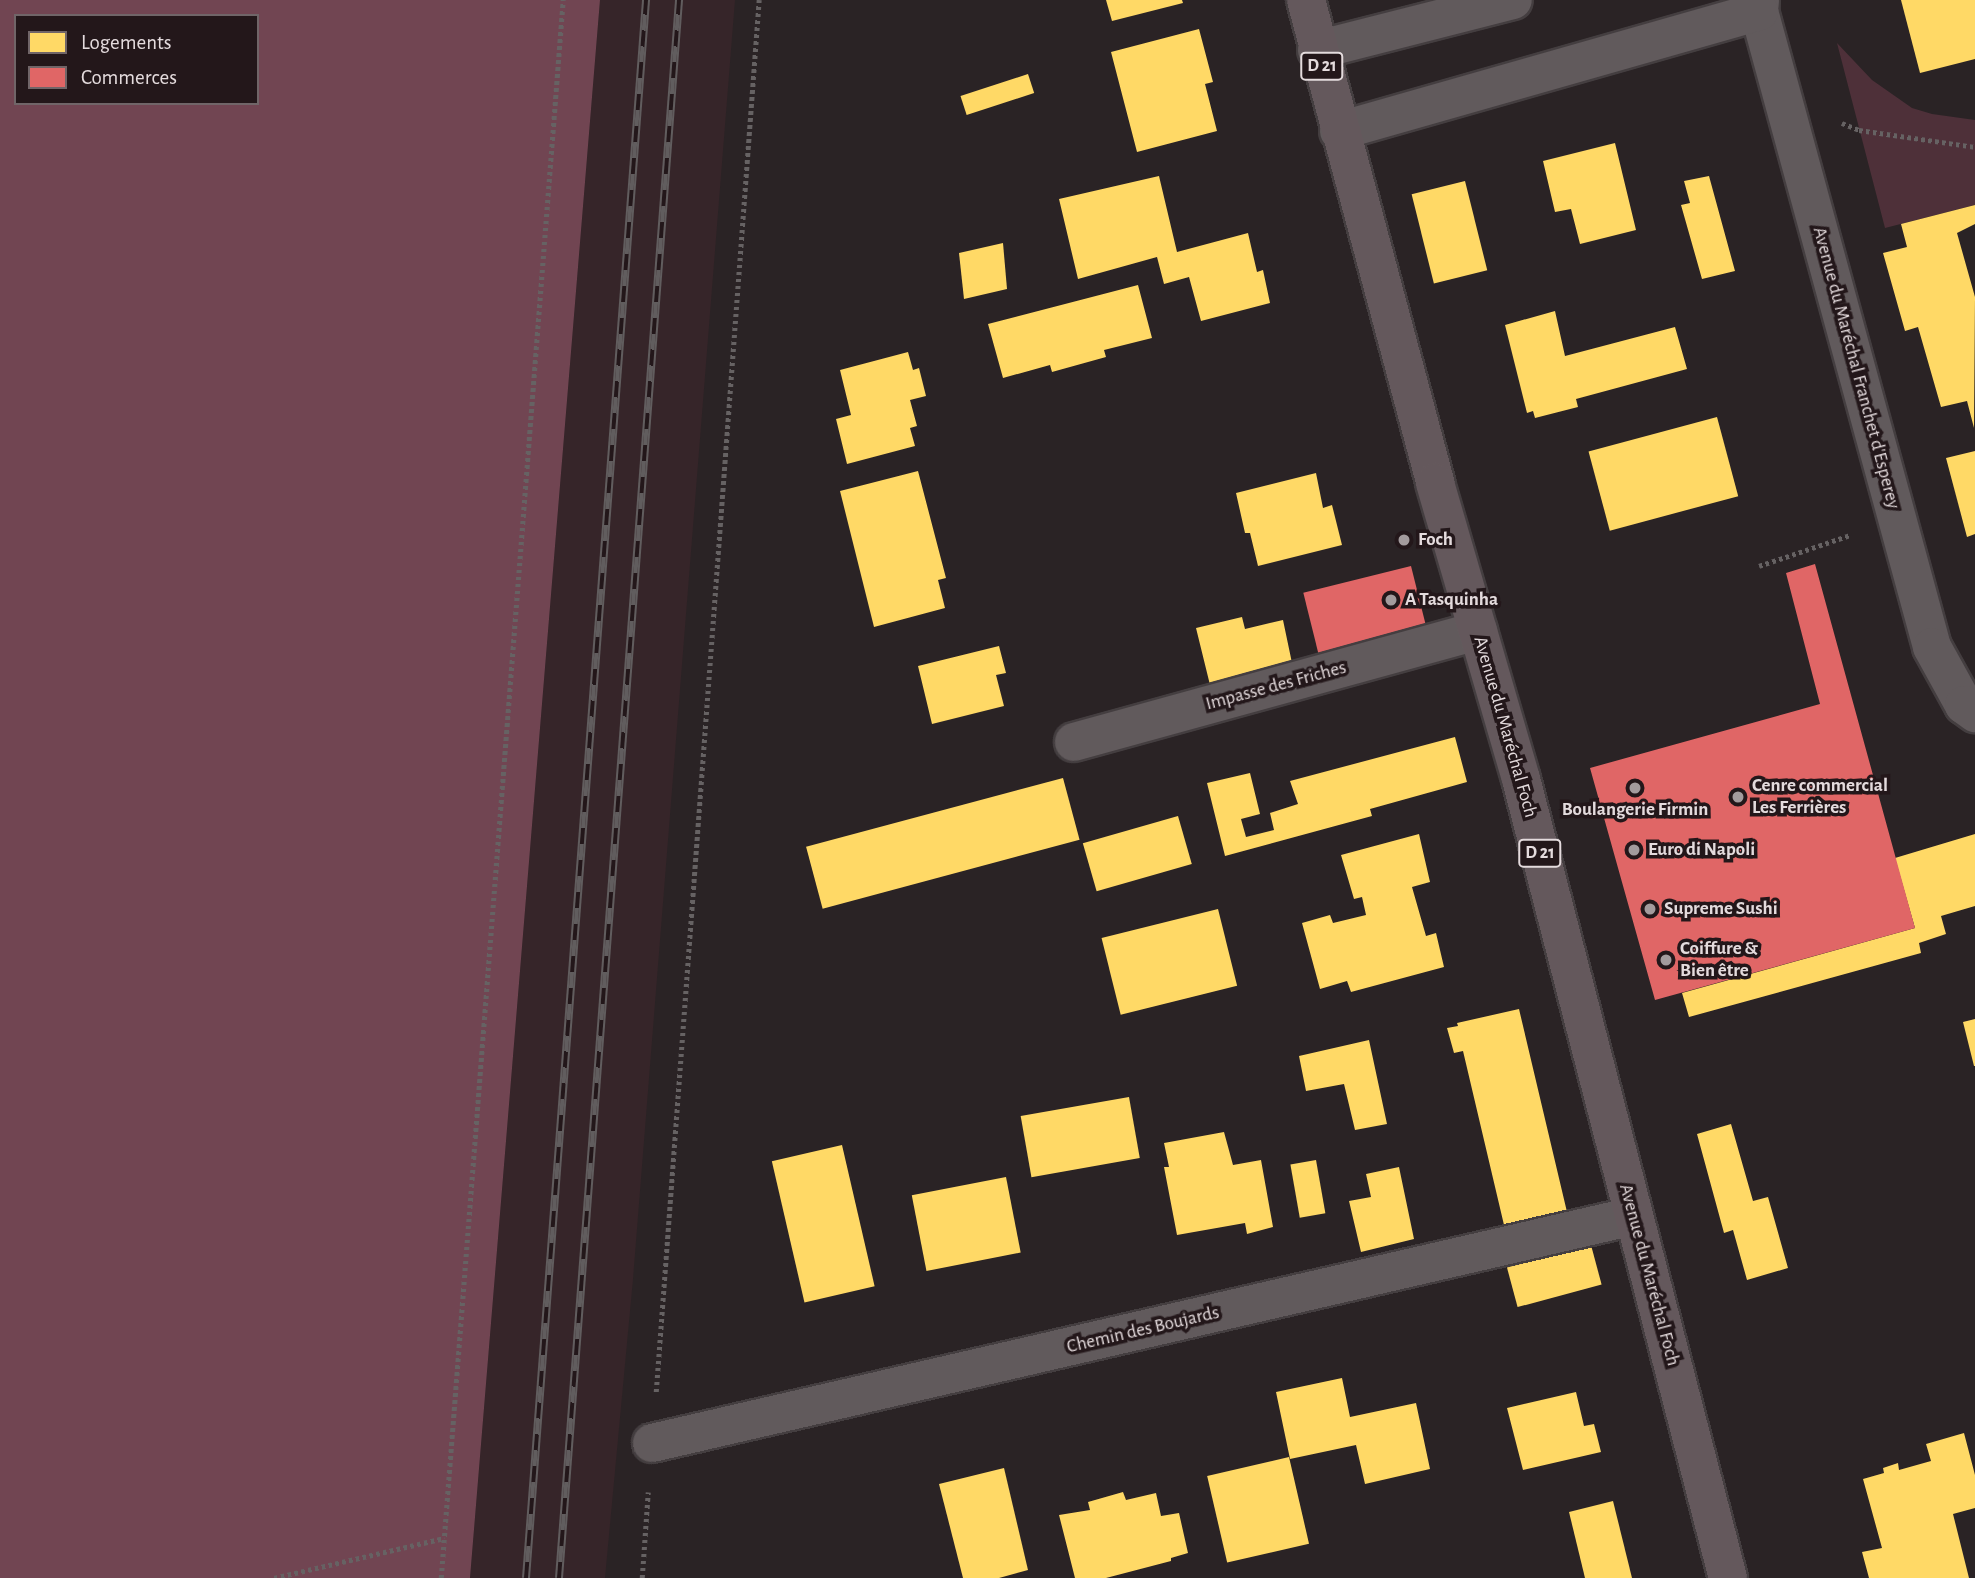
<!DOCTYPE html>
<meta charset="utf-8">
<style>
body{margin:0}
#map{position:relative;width:1975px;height:1578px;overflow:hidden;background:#2a2325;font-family:"Alegreya Sans",sans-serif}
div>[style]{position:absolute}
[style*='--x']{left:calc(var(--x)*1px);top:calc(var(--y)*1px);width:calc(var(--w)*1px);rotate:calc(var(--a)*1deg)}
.built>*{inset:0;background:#362529}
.green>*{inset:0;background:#4e3039}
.forest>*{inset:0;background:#714552}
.homes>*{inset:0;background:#ffd966;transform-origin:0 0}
.shops>*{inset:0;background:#e06666;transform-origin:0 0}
.path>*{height:4.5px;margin-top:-2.25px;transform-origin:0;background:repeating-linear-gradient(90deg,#666263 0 3.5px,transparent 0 7px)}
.roads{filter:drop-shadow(2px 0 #443e40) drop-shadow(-2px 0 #443e40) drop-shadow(0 2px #443e40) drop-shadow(0 -2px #443e40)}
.minor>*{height:38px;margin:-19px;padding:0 19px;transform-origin:19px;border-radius:19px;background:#615a5c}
.major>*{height:38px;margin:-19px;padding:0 19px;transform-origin:19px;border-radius:19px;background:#64585c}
.rail>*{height:8px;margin-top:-4px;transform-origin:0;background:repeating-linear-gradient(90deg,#23171a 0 16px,#615d5e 0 32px);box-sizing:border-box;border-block:2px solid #615d5e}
.dots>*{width:19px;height:19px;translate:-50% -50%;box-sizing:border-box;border:4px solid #23171a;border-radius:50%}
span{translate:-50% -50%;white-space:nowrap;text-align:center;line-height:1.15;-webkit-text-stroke:7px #23171a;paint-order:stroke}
.shield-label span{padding:2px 5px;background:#23171a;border:2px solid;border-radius:5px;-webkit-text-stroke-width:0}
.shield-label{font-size:18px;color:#e4dbdd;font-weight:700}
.street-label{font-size:19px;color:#e4dbdd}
.poi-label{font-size:19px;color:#e4dbdd;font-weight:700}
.left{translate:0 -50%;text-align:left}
.legend{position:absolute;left:14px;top:14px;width:245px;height:91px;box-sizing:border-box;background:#23171a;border:2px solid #706568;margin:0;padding:9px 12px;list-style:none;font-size:21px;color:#e4dbdd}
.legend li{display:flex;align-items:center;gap:14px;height:35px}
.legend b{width:35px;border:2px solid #706568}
</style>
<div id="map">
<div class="built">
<div style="clip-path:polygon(600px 0,735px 0,633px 1279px,605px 1578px,470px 1578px)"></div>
</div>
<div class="green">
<div style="clip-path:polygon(1837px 43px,1872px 80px,1912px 108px,1932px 114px,1975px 120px,1975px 205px,1885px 228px)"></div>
</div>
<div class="forest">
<div style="clip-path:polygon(evenodd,0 0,600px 0,470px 1578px,0 1578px,0 0,16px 16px,257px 16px,257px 103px,16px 103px,16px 16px)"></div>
</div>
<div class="homes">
<div style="clip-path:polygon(1106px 0,1182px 0,1183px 3px,1112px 21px)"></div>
<div style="clip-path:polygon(1901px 0,1975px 0,1975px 59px,1920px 73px)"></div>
<div style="clip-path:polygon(1199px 29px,1213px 82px,1205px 84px,1217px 131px,1137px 152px,1111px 52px)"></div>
<div style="left:1028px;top:74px;width:20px;height:71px;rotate:72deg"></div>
<div style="clip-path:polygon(1615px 143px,1636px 230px,1580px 244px,1571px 209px,1555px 212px,1543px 161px)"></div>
<div style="clip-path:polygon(1159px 176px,1177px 252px,1248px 233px,1257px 272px,1263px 270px,1270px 303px,1201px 321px,1189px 277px,1164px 284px,1157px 257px,1078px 279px,1059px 199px)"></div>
<div style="clip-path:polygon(1709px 176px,1735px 271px,1702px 279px,1681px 205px,1690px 203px,1684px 181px)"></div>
<div style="left:1465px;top:181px;width:92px;height:55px;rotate:76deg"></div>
<div style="clip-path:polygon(1975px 205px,1975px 224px,1957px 233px,1975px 297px,1974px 428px,1967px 401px,1941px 407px,1918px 327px,1905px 331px,1883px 253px,1907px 247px,1901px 224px)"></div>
<div style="clip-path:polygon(1003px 243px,1007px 289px,964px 299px,959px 253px)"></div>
<div style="clip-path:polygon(1138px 285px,1152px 338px,1104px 350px,1106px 357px,1052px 372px,1050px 365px,1003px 378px,988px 324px)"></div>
<div style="clip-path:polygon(1555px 311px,1565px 356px,1675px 327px,1687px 369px,1576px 399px,1578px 407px,1535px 418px,1533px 411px,1527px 413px,1505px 325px)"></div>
<div style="clip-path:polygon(908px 352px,913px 370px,919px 368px,926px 396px,910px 400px,917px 426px,910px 428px,915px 446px,847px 464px,836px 419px,851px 415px,840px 370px)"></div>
<div style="left:1717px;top:417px;width:82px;height:133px;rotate:75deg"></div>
<div style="clip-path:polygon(1975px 451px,1975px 534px,1967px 537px,1946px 458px)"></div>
<div style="clip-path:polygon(918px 471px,946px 578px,938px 580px,945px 608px,874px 627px,840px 491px)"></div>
<div style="clip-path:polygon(1316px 473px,1323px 508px,1332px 505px,1342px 545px,1258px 566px,1250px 533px,1245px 533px,1236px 493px)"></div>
<div style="clip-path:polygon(1242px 617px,1245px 629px,1283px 620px,1292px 663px,1210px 685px,1196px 628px)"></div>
<div style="clip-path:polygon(999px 646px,1006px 673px,996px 675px,1004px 706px,932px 724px,918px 666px)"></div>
<div style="clip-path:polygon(1455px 737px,1467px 782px,1370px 809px,1372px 816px,1225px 856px,1207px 783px,1250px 773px,1260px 814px,1241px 819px,1246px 837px,1274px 830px,1270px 813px,1298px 804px,1290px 781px)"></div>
<div style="left:1063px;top:778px;width:64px;height:266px;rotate:75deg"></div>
<div style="left:1178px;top:816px;width:50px;height:99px;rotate:74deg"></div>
<div style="clip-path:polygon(1419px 834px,1430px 882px,1412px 887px,1426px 936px,1436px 933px,1444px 967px,1351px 992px,1347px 981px,1320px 989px,1302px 923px,1330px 915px,1333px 923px,1366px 915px,1362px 897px,1354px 899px,1341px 855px)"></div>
<div style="clip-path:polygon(1975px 834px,1975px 906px,1941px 916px,1946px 934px,1919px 943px,1921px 953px,1689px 1017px,1682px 993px,1915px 928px,1895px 858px)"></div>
<div style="left:1218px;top:909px;width:79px;height:120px;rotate:76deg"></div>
<div style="clip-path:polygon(1519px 1009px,1567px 1212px,1504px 1225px,1463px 1051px,1454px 1053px,1447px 1028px,1458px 1026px,1457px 1023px)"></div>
<div style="clip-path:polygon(1975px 1019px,1975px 1066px,1974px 1066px,1963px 1022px)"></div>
<div style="clip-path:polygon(1369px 1040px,1387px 1124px,1355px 1130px,1344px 1084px,1306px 1091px,1299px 1056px)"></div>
<div style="left:1129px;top:1097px;width:62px;height:110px;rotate:80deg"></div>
<div style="clip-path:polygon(1731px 1124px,1753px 1201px,1768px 1197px,1788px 1268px,1747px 1280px,1733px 1230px,1724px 1233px,1697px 1134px)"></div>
<div style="clip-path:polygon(1224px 1132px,1233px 1165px,1261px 1160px,1273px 1227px,1247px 1234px,1245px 1223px,1177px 1235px,1164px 1167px,1169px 1167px,1164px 1143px)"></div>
<div style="left:842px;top:1145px;width:145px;height:72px;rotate:77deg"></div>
<div style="left:1316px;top:1160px;width:54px;height:26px;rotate:80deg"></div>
<div style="clip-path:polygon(1399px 1167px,1414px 1239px,1361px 1252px,1349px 1201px,1371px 1197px,1366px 1174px)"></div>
<div style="left:1006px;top:1177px;width:77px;height:96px;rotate:79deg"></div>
<div style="left:1591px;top:1245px;width:41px;height:87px;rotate:75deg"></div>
<div style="clip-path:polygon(1342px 1378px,1350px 1417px,1416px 1403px,1430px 1469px,1365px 1484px,1356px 1445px,1290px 1459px,1276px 1392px)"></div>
<div style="clip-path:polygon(1576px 1392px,1584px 1426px,1594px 1424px,1601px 1452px,1523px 1470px,1507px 1408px)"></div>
<div style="clip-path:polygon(1964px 1433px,1975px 1475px,1975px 1508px,1953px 1514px,1969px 1578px,1869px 1578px,1862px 1552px,1882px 1548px,1863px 1479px,1884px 1473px,1883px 1468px,1898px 1463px,1899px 1470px,1931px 1461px,1926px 1444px)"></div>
<div style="left:1289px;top:1457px;width:89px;height:84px;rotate:77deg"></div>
<div style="clip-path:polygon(1004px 1468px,1028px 1570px,999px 1578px,963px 1578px,939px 1484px)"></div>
<div style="clip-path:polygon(1123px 1492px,1126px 1500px,1156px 1493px,1161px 1516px,1179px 1513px,1188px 1553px,1171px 1558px,1171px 1561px,1106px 1578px,1075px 1578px,1059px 1515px,1090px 1510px,1088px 1502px)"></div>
<div style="clip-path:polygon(1613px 1501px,1632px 1578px,1585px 1578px,1569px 1512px)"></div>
</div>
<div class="shops">
<div style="clip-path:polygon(1815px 564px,1915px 928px,1655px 1000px,1590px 768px,1820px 704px,1786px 573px)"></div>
<div style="left:1411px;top:566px;width:64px;height:111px;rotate:76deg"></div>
</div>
<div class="path">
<div style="--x:1842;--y:123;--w:18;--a:22"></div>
<div style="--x:1859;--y:130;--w:117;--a:8.3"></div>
<div style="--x:1759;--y:566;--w:96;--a:-18.8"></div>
<div style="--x:656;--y:1392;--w:1396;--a:-85.77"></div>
<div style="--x:274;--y:1578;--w:175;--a:-13.2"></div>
<div style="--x:441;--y:1578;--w:1583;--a:-85.58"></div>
<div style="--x:642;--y:1578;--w:86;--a:-86"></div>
</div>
<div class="roads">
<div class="minor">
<div style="--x:1760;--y:0;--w:11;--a:95"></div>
<div style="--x:1759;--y:11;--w:659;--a:74.78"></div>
<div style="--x:1932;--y:647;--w:66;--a:61.1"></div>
<div style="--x:1964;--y:705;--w:14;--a:36"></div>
<div style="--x:1317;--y:50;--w:202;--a:-14.3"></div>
<div style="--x:1339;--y:131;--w:437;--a:-15.9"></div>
<div style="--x:1074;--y:742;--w:419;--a:-15.4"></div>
<div style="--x:652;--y:1443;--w:1008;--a:-13.02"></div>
</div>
<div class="major">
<div style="--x:1306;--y:0;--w:500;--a:75"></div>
<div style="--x:1435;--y:483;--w:308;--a:73.8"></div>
<div style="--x:1521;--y:779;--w:825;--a:75.48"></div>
</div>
</div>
<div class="rail">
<div style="--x:526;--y:1578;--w:1583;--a:-85.65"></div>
<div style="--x:559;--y:1578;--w:1583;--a:-85.65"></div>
</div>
<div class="dots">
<div style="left:1404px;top:540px;background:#a39b9d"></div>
<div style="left:1391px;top:600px;background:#a39b9d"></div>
<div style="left:1635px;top:788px;background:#a39b9d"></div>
<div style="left:1738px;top:797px;background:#a39b9d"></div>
<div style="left:1634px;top:850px;background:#a39b9d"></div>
<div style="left:1650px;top:909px;background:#a39b9d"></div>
<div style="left:1666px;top:960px;background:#a39b9d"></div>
</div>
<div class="shield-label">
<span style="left:1322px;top:66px">D 21</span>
<span style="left:1540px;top:853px">D 21</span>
</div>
<div class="street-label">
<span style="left:1856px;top:368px;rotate:75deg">Avenue du Maréchal Franchet d'Esperey</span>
<span style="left:1276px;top:686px;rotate:-15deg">Impasse des Friches</span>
<span style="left:1505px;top:727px;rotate:74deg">Avenue du Maréchal Foch</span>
<span style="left:1649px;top:1275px;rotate:75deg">Avenue du Maréchal Foch</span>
<span style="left:1143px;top:1330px;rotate:-13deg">Chemin des Boujards</span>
</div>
<div class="poi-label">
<span class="left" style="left:1418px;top:540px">Foch</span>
<span class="left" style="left:1405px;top:600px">A Tasquinha</span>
<span class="left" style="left:1752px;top:797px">Cenre commercial<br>Les Ferrières</span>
<span style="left:1635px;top:810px">Boulangerie Firmin</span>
<span class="left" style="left:1648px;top:850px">Euro di Napoli</span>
<span class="left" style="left:1664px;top:909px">Supreme Sushi</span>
<span class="left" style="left:1680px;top:960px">Coiffure &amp;<br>Bien être</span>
</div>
<ul class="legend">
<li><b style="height:19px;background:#ffd966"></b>Logements</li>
<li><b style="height:19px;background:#e06666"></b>Commerces</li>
</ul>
</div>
